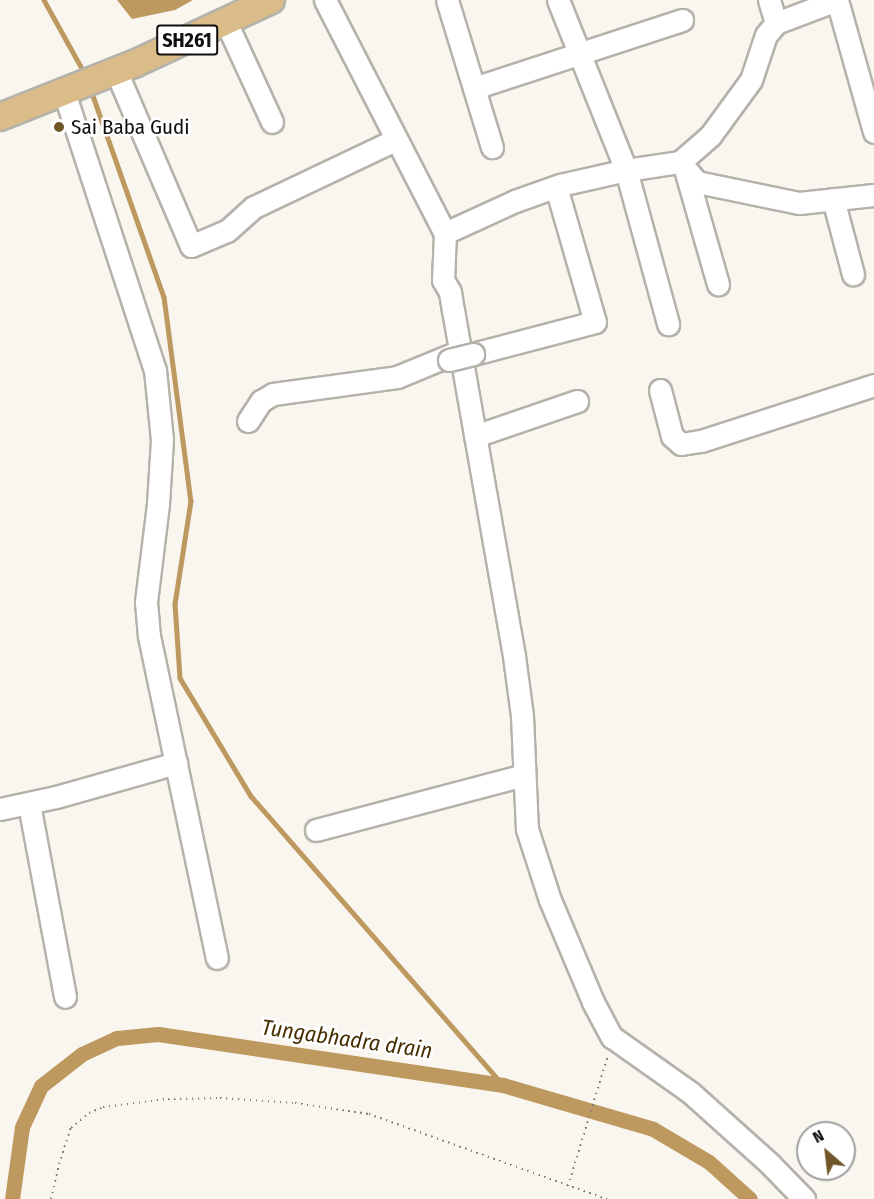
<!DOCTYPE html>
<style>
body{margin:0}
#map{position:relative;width:874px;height:1199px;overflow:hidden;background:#f9f5ef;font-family:"Fira Sans Condensed",sans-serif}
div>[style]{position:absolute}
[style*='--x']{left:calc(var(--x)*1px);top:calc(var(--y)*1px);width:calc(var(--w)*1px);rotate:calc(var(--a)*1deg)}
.water>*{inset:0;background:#bd985f}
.stream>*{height:4.5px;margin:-2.25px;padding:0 2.25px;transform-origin:2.25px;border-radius:2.25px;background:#bd985f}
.canal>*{height:15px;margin:-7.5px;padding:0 7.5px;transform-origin:7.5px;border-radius:7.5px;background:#bd985f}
.path>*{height:2px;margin-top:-1px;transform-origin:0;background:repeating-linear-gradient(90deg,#7f7d79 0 1.5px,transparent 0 6px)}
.roads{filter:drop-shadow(2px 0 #b5b1ab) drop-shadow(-2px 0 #b5b1ab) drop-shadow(0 2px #b5b1ab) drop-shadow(0 -2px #b5b1ab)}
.minor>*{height:21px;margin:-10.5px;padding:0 10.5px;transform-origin:10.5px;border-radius:10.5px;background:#fff}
.major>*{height:26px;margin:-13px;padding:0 13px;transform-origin:13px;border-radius:13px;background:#dabc88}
.bridges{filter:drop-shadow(2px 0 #b5b1ab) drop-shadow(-2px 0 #b5b1ab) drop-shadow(0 2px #b5b1ab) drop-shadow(0 -2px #b5b1ab)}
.minor-bridge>*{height:21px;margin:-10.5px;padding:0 10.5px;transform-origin:10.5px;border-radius:10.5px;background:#fff}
.dots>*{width:16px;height:16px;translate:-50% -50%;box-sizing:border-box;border:3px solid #fff;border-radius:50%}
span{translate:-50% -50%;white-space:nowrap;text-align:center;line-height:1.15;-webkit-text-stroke:5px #fff;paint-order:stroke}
.shield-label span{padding:2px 4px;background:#fff;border:2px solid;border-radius:4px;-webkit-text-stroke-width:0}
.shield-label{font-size:20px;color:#100f0d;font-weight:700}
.poi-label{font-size:21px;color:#100f0d}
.left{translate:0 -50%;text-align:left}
.water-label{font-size:22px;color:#472e00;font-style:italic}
.north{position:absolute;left:796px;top:1121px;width:60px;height:60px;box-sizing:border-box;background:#fff;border:2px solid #9f9f9e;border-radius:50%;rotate:332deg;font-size:16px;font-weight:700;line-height:24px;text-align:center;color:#100f0d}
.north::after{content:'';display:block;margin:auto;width:21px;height:27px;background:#705527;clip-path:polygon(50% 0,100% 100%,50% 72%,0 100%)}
</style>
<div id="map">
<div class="water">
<div style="clip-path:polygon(117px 0,193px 0,175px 10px,132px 19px)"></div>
</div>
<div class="stream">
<div style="--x:44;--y:0;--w:85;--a:61"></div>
<div style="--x:91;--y:90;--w:219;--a:70.6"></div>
<div style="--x:164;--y:297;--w:206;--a:82.5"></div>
<div style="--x:191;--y:501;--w:104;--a:98.8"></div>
<div style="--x:175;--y:604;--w:74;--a:86.1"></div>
<div style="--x:180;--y:678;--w:138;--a:59"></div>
<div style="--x:251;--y:796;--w:383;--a:48.9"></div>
</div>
<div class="canal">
<div style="--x:12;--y:1199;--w:73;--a:-82.1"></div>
<div style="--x:22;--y:1127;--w:45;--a:-65.1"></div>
<div style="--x:41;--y:1086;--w:52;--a:-38"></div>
<div style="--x:82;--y:1054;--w:38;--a:-25"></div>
<div style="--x:117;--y:1038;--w:41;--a:-5.6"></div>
<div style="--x:158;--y:1034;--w:349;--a:8.4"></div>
<div style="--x:503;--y:1085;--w:156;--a:16.3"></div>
<div style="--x:653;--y:1129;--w:65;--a:30.5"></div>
<div style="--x:709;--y:1162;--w:55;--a:42.1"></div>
</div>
<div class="path">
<div style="--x:568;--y:1186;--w:137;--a:-73"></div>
<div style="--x:51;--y:1199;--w:36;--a:-77"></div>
<div style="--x:59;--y:1164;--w:38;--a:-72"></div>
<div style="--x:71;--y:1128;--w:23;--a:-40"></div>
<div style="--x:89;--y:1113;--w:15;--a:-23"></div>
<div style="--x:103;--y:1107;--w:65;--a:-7"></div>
<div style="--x:168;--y:1099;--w:52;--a:-1.1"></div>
<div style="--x:220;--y:1098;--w:75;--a:3.8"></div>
<div style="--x:295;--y:1103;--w:75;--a:8.5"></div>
<div style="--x:369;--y:1114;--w:253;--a:19.7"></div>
</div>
<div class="roads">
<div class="minor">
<div style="--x:325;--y:0;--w:262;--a:62.8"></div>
<div style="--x:445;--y:233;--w:77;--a:-24.6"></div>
<div style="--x:515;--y:201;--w:48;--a:-19.6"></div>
<div style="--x:560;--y:185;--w:68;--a:-12.8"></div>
<div style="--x:626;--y:170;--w:55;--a:-8.4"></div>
<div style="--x:680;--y:162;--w:26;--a:50"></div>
<div style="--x:697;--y:182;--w:104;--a:11.6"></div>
<div style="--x:799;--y:203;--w:75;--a:-6.1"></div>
<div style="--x:447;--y:0;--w:154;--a:73"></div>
<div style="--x:558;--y:0;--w:183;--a:68.2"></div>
<div style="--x:626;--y:170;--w:160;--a:74.7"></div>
<div style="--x:769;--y:0;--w:24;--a:73"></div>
<div style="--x:837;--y:0;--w:137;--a:74.3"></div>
<div style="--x:226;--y:22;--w:110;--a:65.3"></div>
<div style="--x:116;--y:71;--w:190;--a:66.8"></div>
<div style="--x:191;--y:246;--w:39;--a:-23"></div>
<div style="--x:227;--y:231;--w:36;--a:-42"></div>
<div style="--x:254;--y:207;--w:156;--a:-25.4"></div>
<div style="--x:474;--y:88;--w:219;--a:-18.1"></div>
<div style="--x:64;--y:92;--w:293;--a:71.9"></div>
<div style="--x:155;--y:370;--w:70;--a:84.3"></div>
<div style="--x:162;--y:440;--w:64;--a:93.6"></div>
<div style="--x:158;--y:504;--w:99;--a:97"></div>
<div style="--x:146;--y:602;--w:34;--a:85"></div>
<div style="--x:149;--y:636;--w:329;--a:78.1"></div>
<div style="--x:680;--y:162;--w:40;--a:-41"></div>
<div style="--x:710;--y:136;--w:69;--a:-53.8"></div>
<div style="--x:751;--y:80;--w:47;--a:-71.6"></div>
<div style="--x:766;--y:35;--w:16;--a:-50"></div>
<div style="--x:776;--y:23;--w:65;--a:-20.7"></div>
<div style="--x:685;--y:169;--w:120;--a:74"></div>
<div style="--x:833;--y:199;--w:78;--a:75.1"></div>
<div style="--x:445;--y:233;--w:47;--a:92.4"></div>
<div style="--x:443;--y:280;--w:14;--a:60"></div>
<div style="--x:450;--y:292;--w:18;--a:81"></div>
<div style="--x:453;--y:310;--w:351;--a:80"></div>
<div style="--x:514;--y:656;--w:61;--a:82.4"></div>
<div style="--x:522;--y:716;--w:113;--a:87.5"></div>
<div style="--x:527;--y:829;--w:75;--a:72.1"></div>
<div style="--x:550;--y:900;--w:111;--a:67.1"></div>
<div style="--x:593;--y:1002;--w:40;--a:62"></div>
<div style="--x:612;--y:1037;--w:97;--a:35.3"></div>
<div style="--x:691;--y:1093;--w:106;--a:41.9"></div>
<div style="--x:770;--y:1164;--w:49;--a:45.8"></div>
<div style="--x:473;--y:354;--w:126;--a:-14.7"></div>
<div style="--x:595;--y:322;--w:141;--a:-106.1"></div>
<div style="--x:660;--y:390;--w:48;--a:75.4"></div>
<div style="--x:672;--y:436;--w:12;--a:42"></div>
<div style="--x:681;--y:444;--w:20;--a:-9"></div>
<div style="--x:701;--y:441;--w:182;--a:-17.9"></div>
<div style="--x:248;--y:421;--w:24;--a:-57"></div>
<div style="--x:261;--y:401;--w:14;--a:-30"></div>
<div style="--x:273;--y:394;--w:125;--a:-7.8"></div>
<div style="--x:397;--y:377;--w:68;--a:-22.4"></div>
<div style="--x:475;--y:436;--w:108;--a:-18.9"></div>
<div style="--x:29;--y:804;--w:196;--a:79.4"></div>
<div style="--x:0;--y:809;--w:57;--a:-12.1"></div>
<div style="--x:56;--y:797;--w:125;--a:-15.8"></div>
<div style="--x:316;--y:830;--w:215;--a:-14.8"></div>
</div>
<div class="major">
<div style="--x:0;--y:117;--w:144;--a:-21.6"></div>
<div style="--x:134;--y:64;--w:151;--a:-25"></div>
</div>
</div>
<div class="bridges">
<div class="minor-bridge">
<div style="--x:449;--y:360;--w:25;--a:-14"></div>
</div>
</div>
<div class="dots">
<div style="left:59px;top:127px;background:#705527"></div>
</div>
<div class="shield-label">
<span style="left:187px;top:40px">SH261</span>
</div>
<div class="poi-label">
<span class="left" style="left:71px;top:127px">Sai Baba Gudi</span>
</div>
<div class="water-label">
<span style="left:347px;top:1039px;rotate:8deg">Tungabhadra drain</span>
</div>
<div class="north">N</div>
</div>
